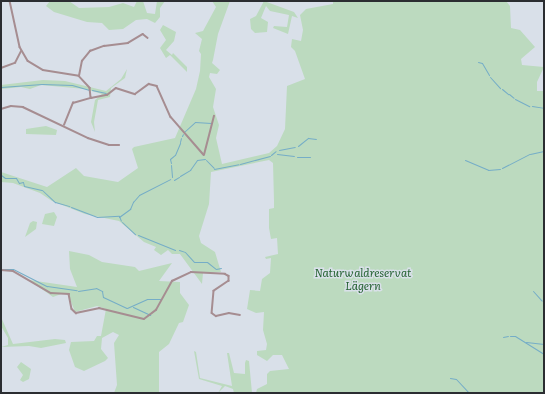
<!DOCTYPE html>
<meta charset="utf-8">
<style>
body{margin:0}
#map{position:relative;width:545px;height:394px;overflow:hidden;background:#d9e0e9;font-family:Literata,serif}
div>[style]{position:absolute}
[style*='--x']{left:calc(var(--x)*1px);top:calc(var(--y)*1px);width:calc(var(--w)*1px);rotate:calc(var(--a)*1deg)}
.green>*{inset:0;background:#bcdabf}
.stream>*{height:1px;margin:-0.5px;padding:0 0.5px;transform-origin:0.5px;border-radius:0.5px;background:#75adc7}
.street>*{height:1.5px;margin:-0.75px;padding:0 0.75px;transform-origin:0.75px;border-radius:0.75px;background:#a68d91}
span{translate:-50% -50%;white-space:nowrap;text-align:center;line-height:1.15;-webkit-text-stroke:3px #d9e0e9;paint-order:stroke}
.park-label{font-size:11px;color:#266333;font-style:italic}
.frame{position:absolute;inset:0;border:2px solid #2b2d31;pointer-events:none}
</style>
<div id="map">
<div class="green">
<div style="clip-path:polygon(50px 1px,69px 1px,79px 8px,109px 7px,123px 3px,134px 7px,137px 1px,143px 1px,147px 13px,155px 14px,157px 1px,165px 1px,160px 8px,160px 17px,155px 23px,147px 19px,136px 20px,123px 29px,109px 30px,102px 23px,87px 22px,54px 12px,46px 6px)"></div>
<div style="clip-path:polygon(212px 1px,230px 1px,218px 34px,213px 60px,212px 63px,220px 70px,217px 74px,210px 73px,209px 77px,216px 89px,213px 107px,219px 125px,216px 138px,222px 164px,269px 153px,277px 146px,285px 129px,287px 86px,305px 79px,295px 51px,291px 47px,292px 39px,301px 41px,303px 30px,300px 15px,306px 9px,333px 4px,333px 1px,506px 1px,510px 6px,511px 28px,520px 30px,535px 47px,521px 59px,522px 65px,544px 67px,537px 82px,537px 91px,544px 91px,544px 393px,256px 393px,257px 389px,267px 384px,267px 374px,270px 371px,289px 369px,282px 355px,273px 355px,267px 361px,257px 355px,257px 351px,266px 350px,267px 344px,263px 330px,264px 312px,256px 313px,247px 309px,250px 290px,260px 291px,262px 279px,270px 273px,271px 258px,266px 259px,265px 257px,278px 254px,277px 238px,271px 239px,269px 228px,269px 209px,274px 208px,274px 201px,273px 163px,269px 160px,211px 172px,209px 204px,199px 236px,201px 243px,215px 252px,221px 272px,203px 273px,202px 284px,180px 254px,172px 254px,168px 250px,161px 255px,154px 250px,156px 247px,144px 242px,119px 221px,85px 214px,52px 201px,40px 193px,13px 183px,1px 182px,1px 172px,47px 187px,76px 168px,84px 176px,118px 182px,138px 168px,132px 149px,134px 147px,175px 138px,196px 89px,200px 71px,201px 54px,199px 51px,202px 39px,195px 33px,203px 31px,216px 7px)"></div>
<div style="clip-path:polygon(264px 1px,294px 12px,298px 18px,292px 16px,288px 34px,273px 28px,274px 26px,287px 27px,289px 15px,270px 11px,266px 6px,261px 18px,268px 22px,267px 32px,255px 33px,251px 29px,250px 19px,256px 16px)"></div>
<div style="clip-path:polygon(163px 25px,176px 32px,174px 41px,166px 50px,172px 55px,173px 53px,187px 67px,187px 72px,170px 55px,166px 58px,160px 48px,166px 40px,160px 30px)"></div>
<div style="clip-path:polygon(127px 69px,125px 78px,111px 88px,110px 97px,98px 100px,94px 122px,95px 132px,91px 122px,95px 100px,102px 94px,85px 89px,41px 85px,30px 89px,21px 87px,1px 89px,1px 85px,43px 80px,65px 81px,106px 91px,121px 79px)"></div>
<div style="clip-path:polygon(46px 126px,57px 130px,56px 135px,26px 134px,26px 129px)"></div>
<div style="clip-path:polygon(54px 212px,57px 217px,54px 226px,42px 224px,45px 214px)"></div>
<div style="clip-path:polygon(33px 221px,37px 222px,36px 229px,25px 237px,30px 223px)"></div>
<div style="clip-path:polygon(69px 251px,89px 255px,102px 262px,135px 267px,139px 271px,172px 263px,159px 281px,180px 282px,180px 293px,189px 305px,183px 322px,179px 323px,169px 344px,159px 352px,159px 393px,114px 393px,117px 385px,114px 343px,119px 335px,113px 332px,102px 338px,101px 349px,108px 358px,105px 361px,84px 371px,75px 367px,69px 350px,71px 342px,94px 341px,97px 336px,101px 336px,106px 309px,97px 306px,75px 312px,68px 294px,64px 293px,53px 297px,29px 280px,77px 287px,70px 269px)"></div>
<div style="clip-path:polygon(1px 317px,13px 344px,55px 339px,65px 340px,66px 343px,41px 348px,29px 346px,1px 347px,8px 345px,8px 338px,1px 326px)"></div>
<div style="clip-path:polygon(194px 351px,196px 352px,200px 378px,232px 386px,227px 353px,229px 353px,234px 373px,245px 374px,245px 363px,246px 360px,249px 361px,252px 393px,234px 393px,233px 389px,225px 386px,218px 393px,222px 386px,199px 379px)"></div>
<div style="clip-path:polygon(21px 362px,31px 369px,29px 379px,23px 382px,20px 380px,23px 375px,17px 367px)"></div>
</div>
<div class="stream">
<div style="--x:478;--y:62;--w:4;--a:14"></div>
<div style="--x:482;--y:63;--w:14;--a:60"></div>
<div style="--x:490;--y:77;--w:15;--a:48"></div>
<div style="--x:1;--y:87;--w:41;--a:-4.2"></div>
<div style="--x:42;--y:84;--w:30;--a:2"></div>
<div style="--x:72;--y:85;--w:18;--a:16"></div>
<div style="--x:502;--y:89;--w:8;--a:40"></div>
<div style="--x:92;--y:90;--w:14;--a:12"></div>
<div style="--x:509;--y:94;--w:6;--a:39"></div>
<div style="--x:515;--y:99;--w:16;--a:27"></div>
<div style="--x:532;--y:106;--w:12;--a:9"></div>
<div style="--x:184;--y:132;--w:15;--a:-42"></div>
<div style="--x:195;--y:122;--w:16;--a:4"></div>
<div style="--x:182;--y:136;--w:2;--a:-63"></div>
<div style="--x:180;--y:142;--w:4;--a:-76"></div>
<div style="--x:298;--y:146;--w:13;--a:-39"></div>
<div style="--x:308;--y:138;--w:8;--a:7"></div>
<div style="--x:279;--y:150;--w:16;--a:-11"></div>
<div style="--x:277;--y:154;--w:17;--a:7"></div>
<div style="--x:271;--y:155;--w:6;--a:-39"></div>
<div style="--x:297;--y:157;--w:13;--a:0"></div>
<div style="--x:206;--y:160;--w:11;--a:45"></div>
<div style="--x:465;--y:160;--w:25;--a:23"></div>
<div style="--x:488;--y:170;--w:12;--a:-5"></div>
<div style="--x:171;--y:163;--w:4;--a:-104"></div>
<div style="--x:170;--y:159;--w:6;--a:-39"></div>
<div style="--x:175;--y:155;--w:13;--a:-67"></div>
<div style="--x:240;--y:164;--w:31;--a:-15"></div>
<div style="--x:171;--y:165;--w:12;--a:85"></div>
<div style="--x:502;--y:168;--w:31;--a:-27"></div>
<div style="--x:530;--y:154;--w:14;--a:-12"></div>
<div style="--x:214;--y:169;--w:25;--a:-11"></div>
<div style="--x:1;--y:175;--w:5;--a:37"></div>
<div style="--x:5;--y:178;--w:11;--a:0"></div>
<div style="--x:16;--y:178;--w:6;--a:59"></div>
<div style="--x:19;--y:183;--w:4;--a:-14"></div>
<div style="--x:23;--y:182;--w:4;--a:76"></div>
<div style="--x:24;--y:186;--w:18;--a:13"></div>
<div style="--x:42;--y:190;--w:18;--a:43"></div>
<div style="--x:55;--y:202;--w:15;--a:16"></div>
<div style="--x:180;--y:176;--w:12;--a:-31"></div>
<div style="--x:190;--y:170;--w:12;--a:-55"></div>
<div style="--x:197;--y:160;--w:8;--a:-7"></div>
<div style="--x:174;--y:180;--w:6;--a:-31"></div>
<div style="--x:71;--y:207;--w:28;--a:21"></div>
<div style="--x:97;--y:217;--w:22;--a:-3"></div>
<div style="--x:119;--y:216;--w:5;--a:68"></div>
<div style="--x:119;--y:217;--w:14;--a:-36"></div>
<div style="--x:130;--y:209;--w:8;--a:-67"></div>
<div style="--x:133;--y:202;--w:9;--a:-49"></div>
<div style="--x:139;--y:195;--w:35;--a:-27"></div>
<div style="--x:122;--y:222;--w:18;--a:43"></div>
<div style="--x:138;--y:235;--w:40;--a:22"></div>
<div style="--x:179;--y:250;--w:6;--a:18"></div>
<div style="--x:185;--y:252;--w:13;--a:48"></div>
<div style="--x:194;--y:262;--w:13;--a:0"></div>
<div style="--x:207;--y:262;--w:11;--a:38"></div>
<div style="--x:216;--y:269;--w:5;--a:-11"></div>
<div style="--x:1;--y:269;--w:12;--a:0"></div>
<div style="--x:13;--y:269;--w:38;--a:27"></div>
<div style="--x:47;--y:286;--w:30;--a:8"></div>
<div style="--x:78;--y:291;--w:18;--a:-9"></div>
<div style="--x:96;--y:288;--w:7;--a:27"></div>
<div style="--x:102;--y:291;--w:6;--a:81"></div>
<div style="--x:103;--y:297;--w:26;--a:25"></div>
<div style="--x:127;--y:308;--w:22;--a:-24"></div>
<div style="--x:147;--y:299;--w:14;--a:0"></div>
<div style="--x:533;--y:291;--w:13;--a:48"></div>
<div style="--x:133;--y:307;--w:19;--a:25"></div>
<div style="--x:510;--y:336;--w:5;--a:0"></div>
<div style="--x:515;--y:336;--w:34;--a:32"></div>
<div style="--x:503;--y:337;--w:5;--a:-11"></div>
<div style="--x:526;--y:342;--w:18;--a:6"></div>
<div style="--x:450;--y:378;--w:6;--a:9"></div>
<div style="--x:456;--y:379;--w:19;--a:47"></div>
</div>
<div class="street">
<div style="--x:10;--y:1;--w:47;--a:77.7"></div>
<div style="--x:20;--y:47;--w:16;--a:60"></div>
<div style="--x:28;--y:61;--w:17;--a:31"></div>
<div style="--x:43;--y:70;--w:36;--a:9"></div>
<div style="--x:1;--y:68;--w:15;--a:-20"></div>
<div style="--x:15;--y:63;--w:13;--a:-63"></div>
<div style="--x:79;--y:76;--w:16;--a:47"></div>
<div style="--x:90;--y:88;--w:10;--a:84"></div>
<div style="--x:91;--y:98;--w:16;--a:-11"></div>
<div style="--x:107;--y:95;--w:11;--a:-38"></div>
<div style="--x:116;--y:88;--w:20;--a:18"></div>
<div style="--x:135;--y:94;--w:17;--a:-36"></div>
<div style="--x:149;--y:84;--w:8;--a:14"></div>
<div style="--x:157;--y:86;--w:34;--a:66"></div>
<div style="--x:171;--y:117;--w:50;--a:49"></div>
<div style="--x:79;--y:76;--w:15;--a:-79"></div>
<div style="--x:82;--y:61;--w:13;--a:-51"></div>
<div style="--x:90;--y:51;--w:15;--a:-20"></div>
<div style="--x:104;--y:46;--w:24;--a:-7"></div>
<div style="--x:128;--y:43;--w:17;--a:-31"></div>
<div style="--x:143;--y:34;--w:6;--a:39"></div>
<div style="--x:1;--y:109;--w:10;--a:-17"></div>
<div style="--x:11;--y:106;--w:12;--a:5"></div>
<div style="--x:23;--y:107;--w:72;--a:25.5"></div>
<div style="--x:88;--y:138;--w:22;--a:18"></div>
<div style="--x:109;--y:145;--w:10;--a:0"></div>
<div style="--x:64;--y:125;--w:24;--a:-68"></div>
<div style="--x:73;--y:103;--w:19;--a:-16"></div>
<div style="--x:204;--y:155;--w:40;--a:-75.6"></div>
<div style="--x:1;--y:270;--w:12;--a:5"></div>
<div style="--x:13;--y:271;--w:44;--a:30.1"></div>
<div style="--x:51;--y:293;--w:18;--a:3"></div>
<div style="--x:69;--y:294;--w:15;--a:79"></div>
<div style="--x:72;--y:309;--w:6;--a:45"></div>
<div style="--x:76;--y:313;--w:24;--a:-12"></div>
<div style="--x:99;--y:308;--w:46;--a:13.7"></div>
<div style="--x:144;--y:319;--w:15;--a:-37"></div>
<div style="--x:156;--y:310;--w:33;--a:-61"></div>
<div style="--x:172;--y:281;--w:21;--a:-25"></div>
<div style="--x:191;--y:272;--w:34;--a:3"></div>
<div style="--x:225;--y:274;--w:4;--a:27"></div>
<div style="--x:229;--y:276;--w:5;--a:90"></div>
<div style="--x:229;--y:281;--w:18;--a:146"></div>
<div style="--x:214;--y:291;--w:22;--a:95"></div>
<div style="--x:212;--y:313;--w:5;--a:37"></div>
<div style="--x:216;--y:316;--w:13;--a:-13"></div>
<div style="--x:229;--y:313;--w:11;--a:10"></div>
</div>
<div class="park-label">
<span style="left:363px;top:279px">Naturwaldreservat<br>Lägern</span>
</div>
<div class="frame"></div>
</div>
